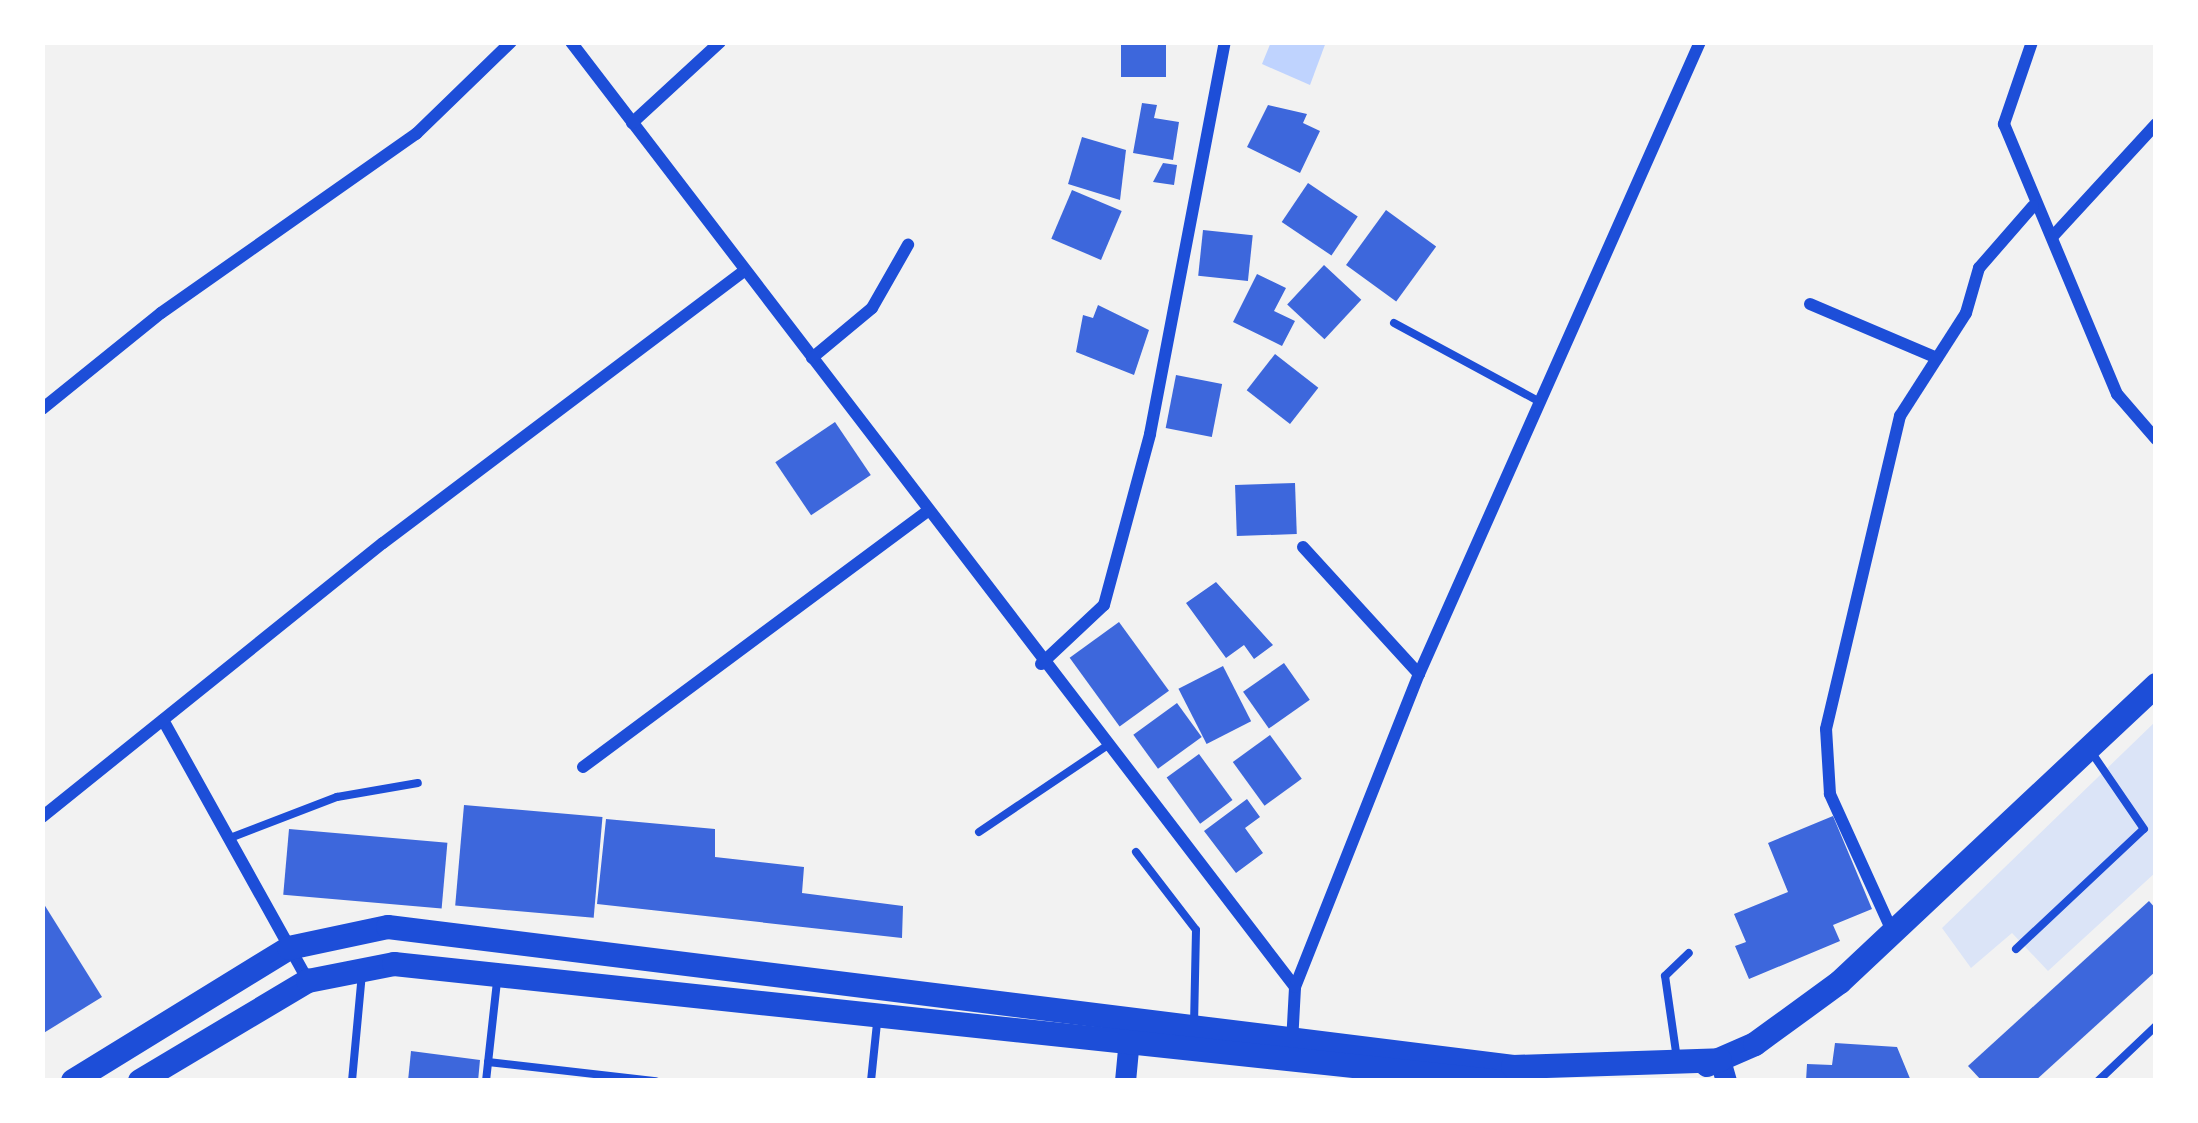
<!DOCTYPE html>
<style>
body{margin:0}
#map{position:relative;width:2198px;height:1123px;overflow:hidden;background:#f2f2f2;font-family:"Archivo Narrow",sans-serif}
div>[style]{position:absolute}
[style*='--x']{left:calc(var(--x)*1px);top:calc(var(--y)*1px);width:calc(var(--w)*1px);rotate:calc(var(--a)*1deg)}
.green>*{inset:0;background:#dbe4f7}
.water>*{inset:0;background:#bfd3fe}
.building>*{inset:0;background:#3d67dc;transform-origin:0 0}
.service>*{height:8px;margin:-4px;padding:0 4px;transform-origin:4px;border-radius:4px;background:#1d4ed8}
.minor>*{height:12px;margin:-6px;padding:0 6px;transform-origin:6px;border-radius:6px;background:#1d4ed8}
.tertiary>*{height:21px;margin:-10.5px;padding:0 10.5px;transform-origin:10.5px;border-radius:10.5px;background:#1d4ed8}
.secondary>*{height:24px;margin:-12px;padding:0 12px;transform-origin:12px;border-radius:12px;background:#1d4ed8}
span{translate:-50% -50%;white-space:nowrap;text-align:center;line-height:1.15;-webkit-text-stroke:12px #fff;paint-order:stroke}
.frame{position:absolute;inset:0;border:45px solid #fff;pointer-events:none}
</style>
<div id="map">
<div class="green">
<div style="clip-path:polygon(2156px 721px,2156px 872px,2048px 971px,2012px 933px,1971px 968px,1942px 928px)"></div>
</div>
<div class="water">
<div style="clip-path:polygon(1271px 42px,1326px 42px,1310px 85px,1262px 64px)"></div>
</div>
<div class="building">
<div style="left:1121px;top:42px;width:45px;height:35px"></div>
<div style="clip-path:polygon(1142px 103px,1157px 105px,1154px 118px,1179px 122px,1173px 160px,1133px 153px)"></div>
<div style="clip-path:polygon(1268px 105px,1307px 114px,1303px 123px,1320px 131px,1300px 173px,1247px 147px)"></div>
<div style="clip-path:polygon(1082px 137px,1126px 150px,1120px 200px,1068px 184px)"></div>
<div style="clip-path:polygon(1163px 163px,1177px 165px,1174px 185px,1153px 182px)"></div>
<div style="left:1308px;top:183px;width:60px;height:47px;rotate:34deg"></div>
<div style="left:1072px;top:190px;width:54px;height:53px;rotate:23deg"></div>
<div style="left:1386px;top:210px;width:62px;height:68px;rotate:36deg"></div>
<div style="left:1203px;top:230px;width:50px;height:46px;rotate:6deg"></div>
<div style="left:1324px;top:265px;width:51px;height:54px;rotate:43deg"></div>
<div style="clip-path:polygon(1257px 274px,1286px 288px,1274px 311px,1295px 321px,1282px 346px,1233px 322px)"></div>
<div style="clip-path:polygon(1098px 305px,1149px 330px,1134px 375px,1076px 352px,1083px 315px,1093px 318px)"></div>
<div style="left:1275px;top:354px;width:55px;height:46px;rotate:38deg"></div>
<div style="left:1176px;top:375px;width:47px;height:54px;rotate:11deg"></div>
<div style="left:835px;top:422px;width:64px;height:72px;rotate:56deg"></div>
<div style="left:1295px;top:483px;width:51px;height:60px;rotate:88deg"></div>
<div style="clip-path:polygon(1216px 582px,1273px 645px,1254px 659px,1244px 645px,1226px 658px,1186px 603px)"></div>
<div style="left:1119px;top:622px;width:85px;height:61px;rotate:54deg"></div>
<div style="left:1284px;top:663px;width:45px;height:50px;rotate:55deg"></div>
<div style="left:1223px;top:666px;width:62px;height:50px;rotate:63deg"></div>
<div style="left:1177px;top:703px;width:42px;height:54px;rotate:54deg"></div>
<div style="left:1270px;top:735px;width:54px;height:46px;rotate:54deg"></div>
<div style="left:1199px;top:754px;width:57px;height:40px;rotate:54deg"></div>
<div style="clip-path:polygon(1247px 799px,1260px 817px,1245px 828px,1263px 853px,1236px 873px,1204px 831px)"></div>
<div style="left:464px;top:805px;width:139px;height:101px;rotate:5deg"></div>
<div style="clip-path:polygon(1833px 816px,1872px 909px,1833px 925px,1840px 941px,1749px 979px,1735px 946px,1746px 942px,1734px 914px,1788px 892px,1768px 843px)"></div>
<div style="clip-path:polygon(606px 819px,715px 829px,715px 857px,804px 867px,802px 893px,903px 906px,902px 938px,597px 904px)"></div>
<div style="left:289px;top:829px;width:159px;height:66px;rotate:5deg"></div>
<div style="clip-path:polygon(42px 901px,102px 997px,42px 1034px)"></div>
<div style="clip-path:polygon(2149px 901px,2156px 909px,2156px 971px,2035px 1081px,1982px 1081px,1968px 1066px)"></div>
<div style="clip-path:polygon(1835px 1043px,1897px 1047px,1911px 1081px,1806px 1081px,1807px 1064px,1832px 1065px)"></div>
<div style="clip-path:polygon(411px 1051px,480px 1060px,478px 1081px,408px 1081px)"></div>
</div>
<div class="service">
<div style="--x:1394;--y:323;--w:166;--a:28.4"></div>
<div style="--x:979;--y:832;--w:152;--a:-34"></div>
<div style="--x:230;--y:838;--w:115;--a:-21"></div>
<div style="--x:337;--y:797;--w:82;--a:-9.8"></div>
<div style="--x:1136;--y:852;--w:98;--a:52.4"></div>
<div style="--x:1196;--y:930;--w:94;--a:91.2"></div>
<div style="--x:2016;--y:949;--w:175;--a:-43.2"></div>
<div style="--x:2144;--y:829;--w:96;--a:-124.4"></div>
<div style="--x:1677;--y:1059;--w:84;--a:-98.2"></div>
<div style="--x:1665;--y:976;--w:33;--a:-44"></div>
<div style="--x:488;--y:1062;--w:169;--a:6.5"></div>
<div style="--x:352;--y:1081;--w:107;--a:-84.7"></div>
<div style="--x:486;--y:1081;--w:101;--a:-83.7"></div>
<div style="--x:871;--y:1081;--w:58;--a:-84.1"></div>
<div style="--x:2098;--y:1081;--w:80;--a:-43.5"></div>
</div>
<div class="minor">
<div style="--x:571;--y:42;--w:1190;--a:52.54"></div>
<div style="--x:2032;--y:42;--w:87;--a:108.9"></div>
<div style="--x:2004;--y:124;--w:293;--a:67.3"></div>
<div style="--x:2117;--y:394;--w:60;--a:49.1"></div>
<div style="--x:632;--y:123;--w:120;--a:-42.6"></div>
<div style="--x:2054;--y:235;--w:151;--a:-47.4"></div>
<div style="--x:1810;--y:304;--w:138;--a:23"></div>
<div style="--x:812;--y:358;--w:78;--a:-39.8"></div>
<div style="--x:872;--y:308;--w:73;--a:-60.3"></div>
<div style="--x:42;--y:409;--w:153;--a:-38.9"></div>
<div style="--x:161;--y:313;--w:312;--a:-35.1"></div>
<div style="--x:416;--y:134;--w:132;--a:-44.1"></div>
<div style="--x:1303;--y:547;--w:172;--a:47.6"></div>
<div style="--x:1041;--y:664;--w:86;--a:-43.1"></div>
<div style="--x:1104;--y:605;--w:177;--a:-74.9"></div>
<div style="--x:1150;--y:434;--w:399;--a:-79.2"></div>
<div style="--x:163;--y:720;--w:299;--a:60.9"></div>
<div style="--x:583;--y:767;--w:427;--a:-36.6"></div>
<div style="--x:42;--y:817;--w:437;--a:-38.8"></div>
<div style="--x:383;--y:543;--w:450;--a:-37"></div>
<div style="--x:1893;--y:933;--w:153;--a:-114.4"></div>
<div style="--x:1830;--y:794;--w:65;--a:-93.5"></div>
<div style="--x:1826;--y:729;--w:322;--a:-76.7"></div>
<div style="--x:1900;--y:416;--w:122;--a:-57.3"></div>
<div style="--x:1966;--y:313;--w:47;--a:-73.9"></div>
<div style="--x:1979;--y:268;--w:82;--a:-48.9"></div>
<div style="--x:1292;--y:1043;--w:56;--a:-86.9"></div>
<div style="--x:1295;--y:987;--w:337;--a:-68.4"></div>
<div style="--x:1419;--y:674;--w:692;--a:-66.03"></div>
</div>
<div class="tertiary">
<div style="--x:1720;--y:1060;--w:22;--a:74"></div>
<div style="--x:1125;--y:1081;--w:53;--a:-84.6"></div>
</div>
<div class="secondary">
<div style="--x:1707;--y:1065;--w:52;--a:-23.6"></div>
<div style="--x:1755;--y:1044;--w:105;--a:-36.1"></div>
<div style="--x:1840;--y:982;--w:434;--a:-43.2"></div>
<div style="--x:73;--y:1081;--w:254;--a:-31.6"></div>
<div style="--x:289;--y:948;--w:101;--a:-12"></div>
<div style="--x:388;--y:927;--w:1134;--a:7.09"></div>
<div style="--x:1513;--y:1067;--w:207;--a:-1.9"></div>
<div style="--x:140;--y:1081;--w:196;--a:-30.8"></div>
<div style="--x:308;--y:981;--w:88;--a:-11.2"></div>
<div style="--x:394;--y:964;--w:1107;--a:6.07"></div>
</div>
<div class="frame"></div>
</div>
